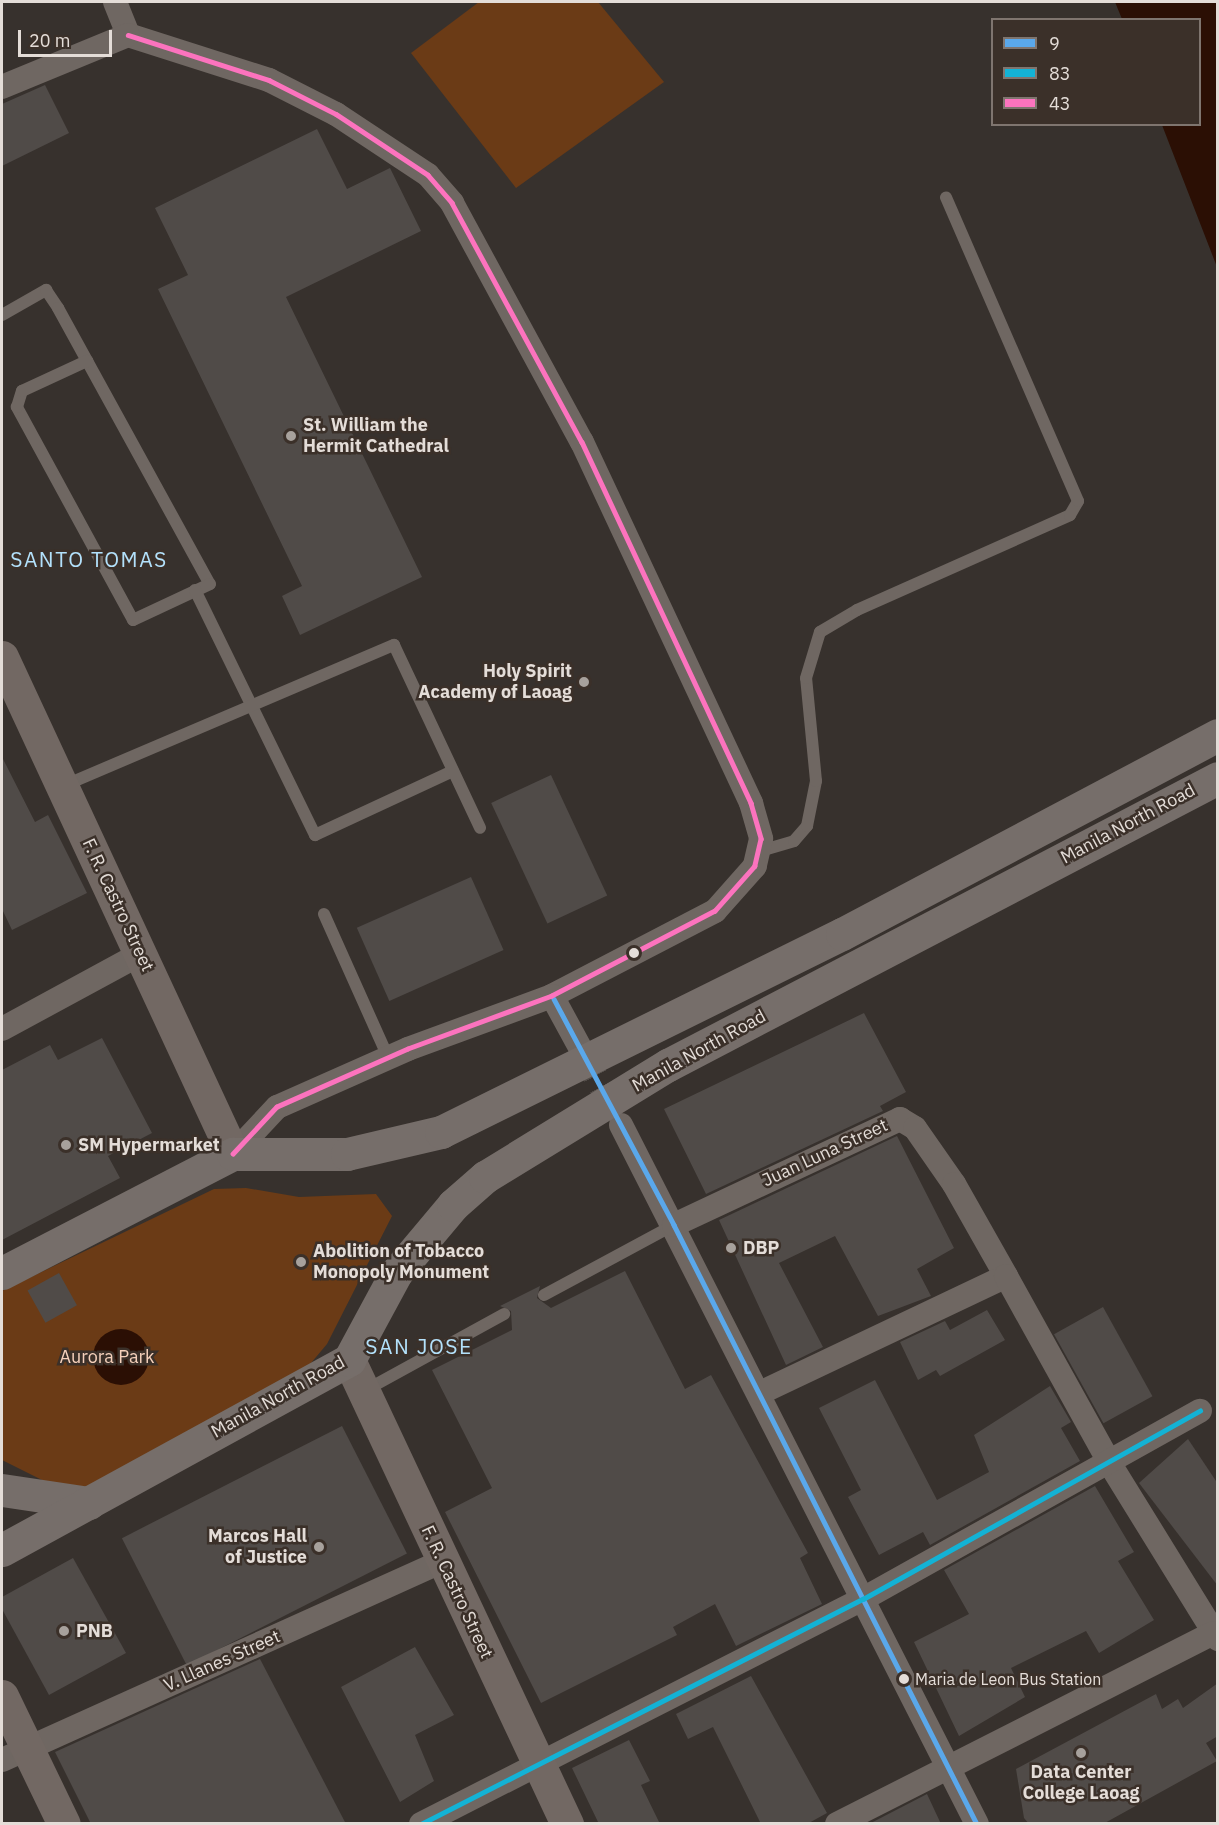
<!DOCTYPE html>
<style>
body{margin:0}
#map{position:relative;width:1219px;height:1825px;overflow:hidden;background:#37312d;font-family:"IBM Plex Sans",sans-serif}
div>[style]{position:absolute}
[style*='--x']{left:calc(var(--x)*1px);top:calc(var(--y)*1px);width:calc(var(--w)*1px);rotate:calc(var(--a)*1deg)}
.green>*{inset:0;background:#6b3b16}
.water>*{inset:0;background:#2b0f04}
.round{border-radius:50%}
.building>*{inset:0;background:#504b48;transform-origin:0 0}
.street-tunnel>*{height:24px;margin-top:-12px;transform-origin:0;background:repeating-linear-gradient(90deg,#514b47 0 24px,transparent 0 36px)}
.lane>*{height:12px;margin:-6px;padding:0 6px;transform-origin:6px;border-radius:6px;background:#6f6762}
.street>*{height:24px;margin:-12px;padding:0 12px;transform-origin:12px;border-radius:12px;background:#6f6762}
.secondary>*{height:33px;margin:-16.5px;padding:0 16.5px;transform-origin:16.5px;border-radius:16.5px;background:#726863}
.highway>*{height:33px;margin:-16.5px;padding:0 16.5px;transform-origin:16.5px;border-radius:16.5px;background:#766e6a}
.bus-1>*{height:4.5px;margin:-2.25px;padding:0 2.25px;transform-origin:2.25px;border-radius:2.25px;background:#5aa8eb}
.bus-2>*{height:4.5px;margin:-2.25px;padding:0 2.25px;transform-origin:2.25px;border-radius:2.25px;background:#13b2d5}
.bus-3>*{height:4.5px;margin:-2.25px;padding:0 2.25px;transform-origin:2.25px;border-radius:2.25px;background:#fc73be}
.dots>*{width:16px;height:16px;translate:-50% -50%;box-sizing:border-box;border:3px solid #3b3029;border-radius:50%}
span{translate:-50% -50%;white-space:nowrap;text-align:center;line-height:1.15;-webkit-text-stroke:5px #3b3029;paint-order:stroke}
.bus-label{font-size:16px;color:#e4ddd8}
.left{translate:0 -50%;text-align:left}
.poi-label{font-size:18px;color:#e4ddd8;font-weight:700}
.right{translate:-100% -50%;text-align:right}
.street-label{font-size:18px;color:#e4ddd8}
.park-label{font-size:18px;color:#f6d1bb}
.quarter-label{font-size:21px;color:#b3e1fb;letter-spacing:1.5px}
.frame{position:absolute;inset:0;border:3px solid #e4ddd8;pointer-events:none}
.legend{position:absolute;left:991px;top:18px;width:210px;height:108px;box-sizing:border-box;background:#3b3029;border:2px solid #7f756f;margin:0;padding:8px 10px;list-style:none;font-size:18px;color:#e4ddd8}
.legend li{display:flex;align-items:center;gap:12px;height:30px}
.legend b{width:30px;border:2px solid #7f756f}
.scale{position:absolute;left:18px;top:30px;width:94px;height:27px;box-sizing:border-box;border:3px solid #e4ddd8;border-top:0;padding-left:8px;font-size:18px;line-height:21px;white-space:nowrap;color:#e4ddd8;-webkit-text-stroke:4px #3b3029;paint-order:stroke}
</style>
<div id="map">
<div class="green">
<div style="clip-path:polygon(479px 2px,598px 2px,664px 82px,516px 188px,411px 53px)"></div>
<div style="clip-path:polygon(246px 1188px,299px 1197px,376px 1194px,392px 1216px,327px 1344px,306px 1369px,87px 1487px,44px 1481px,2px 1460px,2px 1291px,214px 1189px)"></div>
</div>
<div class="water">
<div style="clip-path:polygon(1115px 2px,1217px 2px,1217px 267px,1162px 125px,1200px 124px,1200px 20px,1122px 19px)"></div>
<div class="round" style="left:93px;top:1329px;width:56px;height:56px"></div>
</div>
<div class="building">
<div style="clip-path:polygon(45px 85px,69px 133px,2px 166px,2px 104px)"></div>
<div style="clip-path:polygon(317px 129px,347px 189px,390px 168px,421px 231px,286px 297px,422px 577px,300px 635px,282px 596px,302px 586px,158px 289px,188px 275px,155px 208px)"></div>
<div style="clip-path:polygon(2px 757px,35px 822px,48px 815px,87px 893px,12px 930px,2px 909px)"></div>
<div style="left:551px;top:775px;width:133px;height:66px;rotate:65deg"></div>
<div style="left:471px;top:877px;width:80px;height:125px;rotate:66deg"></div>
<div style="clip-path:polygon(864px 1013px,906px 1092px,880px 1106px,883px 1111px,706px 1194px,664px 1109px)"></div>
<div style="clip-path:polygon(102px 1038px,152px 1133px,108px 1156px,120px 1178px,2px 1240px,2px 1070px,50px 1045px,58px 1060px)"></div>
<div style="clip-path:polygon(897px 1136px,954px 1248px,917px 1269px,931px 1296px,878px 1316px,835px 1236px,779px 1263px,823px 1347px,786px 1365px,719px 1220px)"></div>
<div style="clip-path:polygon(625px 1271px,685px 1389px,711px 1375px,808px 1553px,800px 1558px,822px 1604px,736px 1646px,715px 1604px,673px 1627px,677px 1635px,541px 1703px,445px 1512px,492px 1488px,432px 1370px,512px 1330px,511px 1311px,500px 1306px,540px 1286px,537px 1298px,551px 1308px)"></div>
<div style="left:59px;top:1273px;width:37px;height:36px;rotate:61deg"></div>
<div style="left:1103px;top:1307px;width:102px;height:56px;rotate:61deg"></div>
<div style="clip-path:polygon(987px 1310px,1005px 1340px,940px 1376px,936px 1370px,918px 1380px,900px 1342px,945px 1321px,950px 1330px)"></div>
<div style="clip-path:polygon(875px 1380px,937px 1500px,989px 1472px,974px 1435px,1050px 1386px,1071px 1422px,1061px 1428px,1080px 1461px,930px 1545px,923px 1532px,879px 1555px,848px 1497px,861px 1490px,819px 1408px)"></div>
<div style="left:342px;top:1426px;width:143px;height:247px;rotate:63deg"></div>
<div style="clip-path:polygon(1188px 1439px,1218px 1484px,1218px 1586px,1139px 1483px)"></div>
<div style="clip-path:polygon(1095px 1486px,1134px 1552px,1118px 1561px,1154px 1620px,1099px 1653px,1086px 1631px,1011px 1668px,1025px 1697px,959px 1736px,914px 1642px,969px 1614px,944px 1570px)"></div>
<div style="clip-path:polygon(73px 1558px,126px 1653px,49px 1695px,2px 1609px,2px 1597px)"></div>
<div style="clip-path:polygon(415px 1647px,454px 1715px,415px 1735px,434px 1781px,400px 1802px,341px 1687px)"></div>
<div style="clip-path:polygon(260px 1659px,346px 1824px,91px 1824px,55px 1752px)"></div>
<div style="clip-path:polygon(751px 1676px,827px 1813px,807px 1824px,761px 1824px,713px 1727px,688px 1739px,676px 1714px)"></div>
<div style="clip-path:polygon(1218px 1683px,1218px 1736px,1206px 1743px,1217px 1761px,1103px 1824px,1029px 1824px,1024px 1818px,1016px 1769px,1156px 1694px,1162px 1709px,1178px 1699px,1183px 1708px)"></div>
<div style="clip-path:polygon(629px 1740px,650px 1781px,641px 1785px,660px 1824px,599px 1824px,572px 1768px)"></div>
<div style="clip-path:polygon(927px 1794px,941px 1824px,869px 1824px)"></div>
</div>
<div class="street-tunnel">
<div style="--x:584;--y:1055;--w:68;--a:61.9"></div>
</div>
<div class="lane">
<div style="--x:2;--y:315;--w:51;--a:-29.6"></div>
<div style="--x:46;--y:290;--w:22;--a:56"></div>
<div style="--x:58;--y:308;--w:315;--a:61.2"></div>
<div style="--x:210;--y:584;--w:85;--a:154.9"></div>
<div style="--x:133;--y:620;--w:243;--a:-118.6"></div>
<div style="--x:17;--y:407;--w:17;--a:-73"></div>
<div style="--x:22;--y:391;--w:72;--a:-24.8"></div>
<div style="--x:195;--y:590;--w:273;--a:63.9"></div>
<div style="--x:315;--y:835;--w:152;--a:-24.9"></div>
<div style="--x:63;--y:786;--w:360;--a:-23.1"></div>
<div style="--x:394;--y:645;--w:202;--a:64.8"></div>
<div style="--x:760;--y:851;--w:35;--a:-16"></div>
<div style="--x:794;--y:841;--w:20;--a:-49"></div>
<div style="--x:807;--y:826;--w:46;--a:-78.7"></div>
<div style="--x:816;--y:781;--w:103;--a:-95.5"></div>
<div style="--x:806;--y:678;--w:48;--a:-73.1"></div>
<div style="--x:820;--y:632;--w:43;--a:-30.7"></div>
<div style="--x:857;--y:610;--w:233;--a:-24"></div>
<div style="--x:1070;--y:515;--w:16;--a:-60"></div>
<div style="--x:1078;--y:501;--w:331;--a:-113.5"></div>
<div style="--x:324;--y:914;--w:157;--a:65.9"></div>
<div style="--x:544;--y:1295;--w:148;--a:-28.3"></div>
<div style="--x:364;--y:1391;--w:160;--a:-28.8"></div>
</div>
<div class="street">
<div style="--x:115;--y:2;--w:35;--a:68"></div>
<div style="--x:128;--y:35;--w:148;--a:17.7"></div>
<div style="--x:269;--y:80;--w:75;--a:26.9"></div>
<div style="--x:336;--y:114;--w:110;--a:33.5"></div>
<div style="--x:428;--y:175;--w:37;--a:49"></div>
<div style="--x:452;--y:203;--w:272;--a:61.5"></div>
<div style="--x:582;--y:442;--w:399;--a:64.9"></div>
<div style="--x:751;--y:803;--w:37;--a:74"></div>
<div style="--x:761;--y:839;--w:28;--a:103"></div>
<div style="--x:755;--y:866;--w:60;--a:131.6"></div>
<div style="--x:715;--y:911;--w:184;--a:152.5"></div>
<div style="--x:552;--y:996;--w:153;--a:159.8"></div>
<div style="--x:408;--y:1049;--w:143;--a:156.1"></div>
<div style="--x:277;--y:1107;--w:64;--a:133.1"></div>
<div style="--x:2;--y:87;--w:136;--a:-22.4"></div>
<div style="--x:552;--y:996;--w:67;--a:61.5"></div>
<div style="--x:2;--y:1029;--w:157;--a:-28.5"></div>
<div style="--x:621;--y:1125;--w:784;--a:63.01"></div>
<div style="--x:674;--y:1225;--w:250;--a:-25.1"></div>
<div style="--x:900;--y:1119;--w:17;--a:31"></div>
<div style="--x:915;--y:1128;--w:68;--a:55.1"></div>
<div style="--x:954;--y:1184;--w:106;--a:60.5"></div>
<div style="--x:760;--y:1393;--w:272;--a:-25.4"></div>
<div style="--x:1006;--y:1276;--w:215;--a:61"></div>
<div style="--x:1110;--y:1464;--w:206;--a:58.3"></div>
<div style="--x:2;--y:1760;--w:484;--a:-24.3"></div>
<div style="--x:421;--y:1824;--w:496;--a:-27"></div>
<div style="--x:863;--y:1599;--w:386;--a:-29.2"></div>
<div style="--x:837;--y:1824;--w:422;--a:-26.9"></div>
</div>
<div class="secondary">
<div style="--x:2;--y:657;--w:548;--a:65.07"></div>
<div style="--x:349;--y:1360;--w:513;--a:64.83"></div>
<div style="--x:2;--y:1696;--w:142;--a:64.2"></div>
</div>
<div class="highway">
<div style="--x:2;--y:1273;--w:260;--a:-27.3"></div>
<div style="--x:233;--y:1154;--w:114;--a:0"></div>
<div style="--x:347;--y:1154;--w:97;--a:-13.2"></div>
<div style="--x:441;--y:1132;--w:447;--a:-26.3"></div>
<div style="--x:842;--y:934;--w:425;--a:-27.9"></div>
<div style="--x:2;--y:1490;--w:88;--a:8.5"></div>
<div style="--x:2;--y:1550;--w:396;--a:-28.7"></div>
<div style="--x:349;--y:1360;--w:99;--a:-61.6"></div>
<div style="--x:396;--y:1273;--w:89;--a:-50"></div>
<div style="--x:453;--y:1205;--w:43;--a:-41.2"></div>
<div style="--x:485;--y:1177;--w:215;--a:-31.5"></div>
<div style="--x:668;--y:1065;--w:620;--a:-27.56"></div>
</div>
<div class="bus-1">
<div style="--x:554;--y:999;--w:256;--a:62"></div>
<div style="--x:674;--y:1225;--w:671;--a:63.17"></div>
</div>
<div class="bus-2">
<div style="--x:421;--y:1824;--w:496;--a:-27"></div>
<div style="--x:863;--y:1599;--w:386;--a:-29.2"></div>
</div>
<div class="bus-3">
<div style="--x:128;--y:35;--w:148;--a:17.7"></div>
<div style="--x:269;--y:80;--w:75;--a:26.9"></div>
<div style="--x:336;--y:114;--w:110;--a:33.5"></div>
<div style="--x:428;--y:175;--w:37;--a:49"></div>
<div style="--x:452;--y:203;--w:272;--a:61.5"></div>
<div style="--x:582;--y:442;--w:399;--a:64.9"></div>
<div style="--x:751;--y:803;--w:37;--a:74"></div>
<div style="--x:761;--y:839;--w:28;--a:103"></div>
<div style="--x:755;--y:866;--w:60;--a:131.6"></div>
<div style="--x:715;--y:911;--w:184;--a:152.5"></div>
<div style="--x:552;--y:996;--w:153;--a:159.8"></div>
<div style="--x:408;--y:1049;--w:143;--a:156.1"></div>
<div style="--x:277;--y:1107;--w:64;--a:133.1"></div>
</div>
<div class="dots">
<div style="left:291px;top:436px;background:#a7a19c"></div>
<div style="left:584px;top:682px;background:#a7a19c"></div>
<div style="left:634px;top:953px;background:#e4ddd8"></div>
<div style="left:66px;top:1145px;background:#a7a19c"></div>
<div style="left:731px;top:1248px;background:#a7a19c"></div>
<div style="left:301px;top:1262px;background:#a7a19c"></div>
<div style="left:319px;top:1547px;background:#a7a19c"></div>
<div style="left:64px;top:1631px;background:#a7a19c"></div>
<div style="left:904px;top:1679px;background:#e4ddd8"></div>
<div style="left:1081px;top:1753px;background:#a7a19c"></div>
</div>
<div class="bus-label">
<span class="left" style="left:915px;top:1679px">Maria de Leon Bus Station</span>
</div>
<div class="poi-label">
<span class="left" style="left:303px;top:436px">St. William the<br>Hermit Cathedral</span>
<span class="right" style="left:572px;top:682px">Holy Spirit<br>Academy of Laoag</span>
<span class="left" style="left:78px;top:1145px">SM Hypermarket</span>
<span class="left" style="left:743px;top:1248px">DBP</span>
<span class="left" style="left:313px;top:1262px">Abolition of Tobacco<br>Monopoly Monument</span>
<span class="right" style="left:307px;top:1547px">Marcos Hall<br>of Justice</span>
<span class="left" style="left:76px;top:1631px">PNB</span>
<span style="left:1081px;top:1783px">Data Center<br>College Laoag</span>
</div>
<div class="street-label">
<span style="left:1128px;top:824px;rotate:-28deg">Manila North Road</span>
<span style="left:118px;top:905px;rotate:65deg">F. R. Castro Street</span>
<span style="left:699px;top:1051px;rotate:-29deg">Manila North Road</span>
<span style="left:825px;top:1153px;rotate:-25deg">Juan Luna Street</span>
<span style="left:278px;top:1397px;rotate:-29deg">Manila North Road</span>
<span style="left:457px;top:1592px;rotate:65deg">F. R. Castro Street</span>
<span style="left:222px;top:1661px;rotate:-24deg">V. Llanes Street</span>
</div>
<div class="park-label">
<span style="left:107px;top:1357px">Aurora Park</span>
</div>
<div class="quarter-label">
<span style="left:89px;top:559px">SANTO TOMAS</span>
<span style="left:419px;top:1346px">SAN JOSE</span>
</div>
<div class="frame"></div>
<ul class="legend">
<li><b style="height:8px;background:#5aa8eb"></b>9</li>
<li><b style="height:8px;background:#13b2d5"></b>83</li>
<li><b style="height:8px;background:#fc73be"></b>43</li>
</ul>
<div class="scale">20 m</div>
</div>
